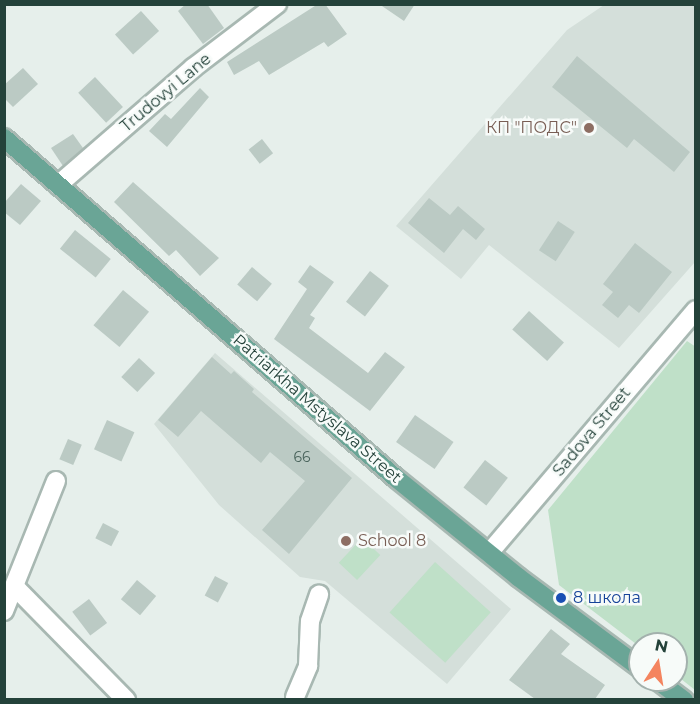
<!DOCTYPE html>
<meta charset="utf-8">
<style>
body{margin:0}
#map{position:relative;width:700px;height:704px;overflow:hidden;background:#e6efeb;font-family:Montserrat,sans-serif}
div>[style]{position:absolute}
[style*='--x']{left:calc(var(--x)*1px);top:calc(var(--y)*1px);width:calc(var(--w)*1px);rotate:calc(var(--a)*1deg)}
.built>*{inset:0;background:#d4dfda}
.green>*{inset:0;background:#bfe0c8;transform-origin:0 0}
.building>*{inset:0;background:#bbcac4;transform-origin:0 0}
.roads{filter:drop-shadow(2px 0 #a8b8b2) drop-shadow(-2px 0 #a8b8b2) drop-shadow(0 2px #a8b8b2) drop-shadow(0 -2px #a8b8b2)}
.minor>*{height:18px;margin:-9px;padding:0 9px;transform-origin:9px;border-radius:9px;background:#fff}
.major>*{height:18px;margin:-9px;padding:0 9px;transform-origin:9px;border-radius:9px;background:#6aa596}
.dots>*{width:16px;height:16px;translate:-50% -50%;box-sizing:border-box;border:3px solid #f7fbf9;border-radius:50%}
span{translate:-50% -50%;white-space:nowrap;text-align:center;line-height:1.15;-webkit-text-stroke:5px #f7fbf9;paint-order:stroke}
.number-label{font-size:14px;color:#4a645c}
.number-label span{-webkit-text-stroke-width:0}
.street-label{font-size:16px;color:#24423a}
.education-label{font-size:16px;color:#785e54}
.right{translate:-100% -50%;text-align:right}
.left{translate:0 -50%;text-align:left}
.transit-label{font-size:16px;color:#164399}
.frame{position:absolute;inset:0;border:6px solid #24423a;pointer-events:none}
.north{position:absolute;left:628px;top:632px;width:60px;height:60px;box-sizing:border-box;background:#f7fbf9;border:2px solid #a3b1ad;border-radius:50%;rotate:12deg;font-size:16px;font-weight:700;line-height:24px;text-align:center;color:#24423a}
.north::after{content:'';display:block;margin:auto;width:21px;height:27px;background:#f4845f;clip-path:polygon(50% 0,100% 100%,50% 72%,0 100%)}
</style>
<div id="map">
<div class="built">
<div style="clip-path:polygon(604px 5px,695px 5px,695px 262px,619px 348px,489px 245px,461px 279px,396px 226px,567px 30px)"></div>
<div style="clip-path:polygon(215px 353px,511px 609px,447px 684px,325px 581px,300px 577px,219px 505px,154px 424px)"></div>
</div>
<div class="green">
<div style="clip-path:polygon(687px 341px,696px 347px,695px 690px,676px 675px,676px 644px,640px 644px,640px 647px,559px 585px,548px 510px)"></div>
<div style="left:362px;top:538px;width:25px;height:34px;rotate:43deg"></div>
<div style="left:435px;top:562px;width:75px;height:68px;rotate:42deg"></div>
</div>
<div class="building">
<div style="clip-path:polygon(186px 4px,207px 4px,224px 28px,203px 44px,178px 11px)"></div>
<div style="clip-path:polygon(318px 4px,325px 4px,347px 34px,328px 47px,324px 42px,269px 75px,259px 61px,234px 75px,227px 62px)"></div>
<div style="clip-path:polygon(379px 4px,415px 4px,404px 21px)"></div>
<div style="left:141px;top:11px;width:27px;height:35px;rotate:48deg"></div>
<div style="clip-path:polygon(577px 56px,690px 152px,674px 172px,634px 139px,627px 148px,552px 87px)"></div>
<div style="clip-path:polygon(23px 68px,38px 84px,13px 107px,4px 98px,4px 85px)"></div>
<div style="left:95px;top:77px;width:41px;height:23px;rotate:47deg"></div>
<div style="clip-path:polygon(200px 88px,209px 97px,167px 147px,149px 131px,165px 114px,171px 119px)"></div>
<div style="clip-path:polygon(73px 134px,83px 148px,63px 166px,51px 148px)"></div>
<div style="left:262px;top:139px;width:18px;height:17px;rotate:52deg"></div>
<div style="clip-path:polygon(133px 182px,219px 258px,200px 276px,176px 250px,169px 256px,114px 202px)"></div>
<div style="clip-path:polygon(21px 184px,41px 201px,20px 225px,4px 212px,4px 203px)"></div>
<div style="clip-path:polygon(429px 198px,450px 215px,458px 206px,485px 229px,476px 240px,463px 229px,444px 253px,408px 223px)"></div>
<div style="left:558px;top:221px;width:20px;height:35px;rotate:33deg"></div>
<div style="left:75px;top:230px;width:46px;height:24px;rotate:39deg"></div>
<div style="clip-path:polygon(635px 243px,672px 272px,639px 313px,629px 305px,618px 318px,602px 305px,613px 292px,603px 284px)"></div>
<div style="clip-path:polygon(310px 265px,334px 282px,310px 315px,315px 318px,309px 328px,368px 373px,385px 352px,405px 367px,370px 411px,274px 339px,307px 289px,298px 282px)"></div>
<div style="left:252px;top:267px;width:26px;height:23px;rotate:40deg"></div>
<div style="left:370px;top:271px;width:24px;height:39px;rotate:38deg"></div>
<div style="left:123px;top:290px;width:34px;height:46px;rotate:40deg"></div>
<div style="left:529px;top:311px;width:47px;height:25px;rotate:42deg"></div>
<div style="clip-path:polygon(212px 357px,231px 374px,234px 371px,254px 389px,252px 392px,352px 478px,289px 554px,262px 530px,305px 481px,270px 452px,261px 463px,201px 411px,178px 437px,158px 420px)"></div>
<div style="left:139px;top:358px;width:22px;height:26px;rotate:43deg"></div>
<div style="left:415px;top:415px;width:47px;height:33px;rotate:35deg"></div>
<div style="left:107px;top:420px;width:30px;height:32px;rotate:24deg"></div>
<div style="left:68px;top:439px;width:15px;height:22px;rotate:23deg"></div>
<div style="left:485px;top:460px;width:29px;height:35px;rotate:38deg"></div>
<div style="left:103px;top:523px;width:18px;height:17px;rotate:27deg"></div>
<div style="left:215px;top:576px;width:15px;height:22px;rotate:28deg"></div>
<div style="left:137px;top:580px;width:25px;height:25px;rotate:40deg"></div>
<div style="left:89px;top:599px;width:30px;height:21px;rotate:53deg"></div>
<div style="clip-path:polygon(551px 629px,570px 644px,561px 654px,605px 685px,595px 699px,535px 699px,509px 680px)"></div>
</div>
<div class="roads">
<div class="minor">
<div style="--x:58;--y:185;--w:179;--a:-40.9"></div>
<div style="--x:193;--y:68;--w:106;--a:-37.3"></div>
<div style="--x:489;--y:553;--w:319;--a:-49.6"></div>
<div style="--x:16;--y:588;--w:157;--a:45.5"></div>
<div style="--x:4;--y:611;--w:140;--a:-68.2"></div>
<div style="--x:295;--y:697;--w:34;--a:-67"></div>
<div style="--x:308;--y:666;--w:45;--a:-87.5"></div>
<div style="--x:310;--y:621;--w:28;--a:-71"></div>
</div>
<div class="major">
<div style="--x:4;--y:138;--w:520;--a:40.95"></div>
<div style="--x:397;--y:479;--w:156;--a:39"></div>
<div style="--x:518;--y:577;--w:152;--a:36.7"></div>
<div style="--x:657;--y:680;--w:34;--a:37"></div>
</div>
</div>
<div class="dots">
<div style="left:589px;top:128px;background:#8d6e63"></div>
<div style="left:346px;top:541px;background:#8d6e63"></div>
<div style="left:561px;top:598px;background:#1a4fb4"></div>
</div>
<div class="number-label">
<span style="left:302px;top:457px">66</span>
</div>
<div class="street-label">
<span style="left:166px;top:93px;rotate:-40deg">Trudovyi Lane</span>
<span style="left:317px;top:409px;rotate:41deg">Patriarkha Mstyslava Street</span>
<span style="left:592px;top:432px;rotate:-50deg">Sadova Street</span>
</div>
<div class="education-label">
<span class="right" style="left:577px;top:128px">КП "ПОДС"</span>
<span class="left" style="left:358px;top:541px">School 8</span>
</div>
<div class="transit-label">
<span class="left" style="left:573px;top:598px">8 школа</span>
</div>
<div class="frame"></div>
<div class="north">N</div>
</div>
